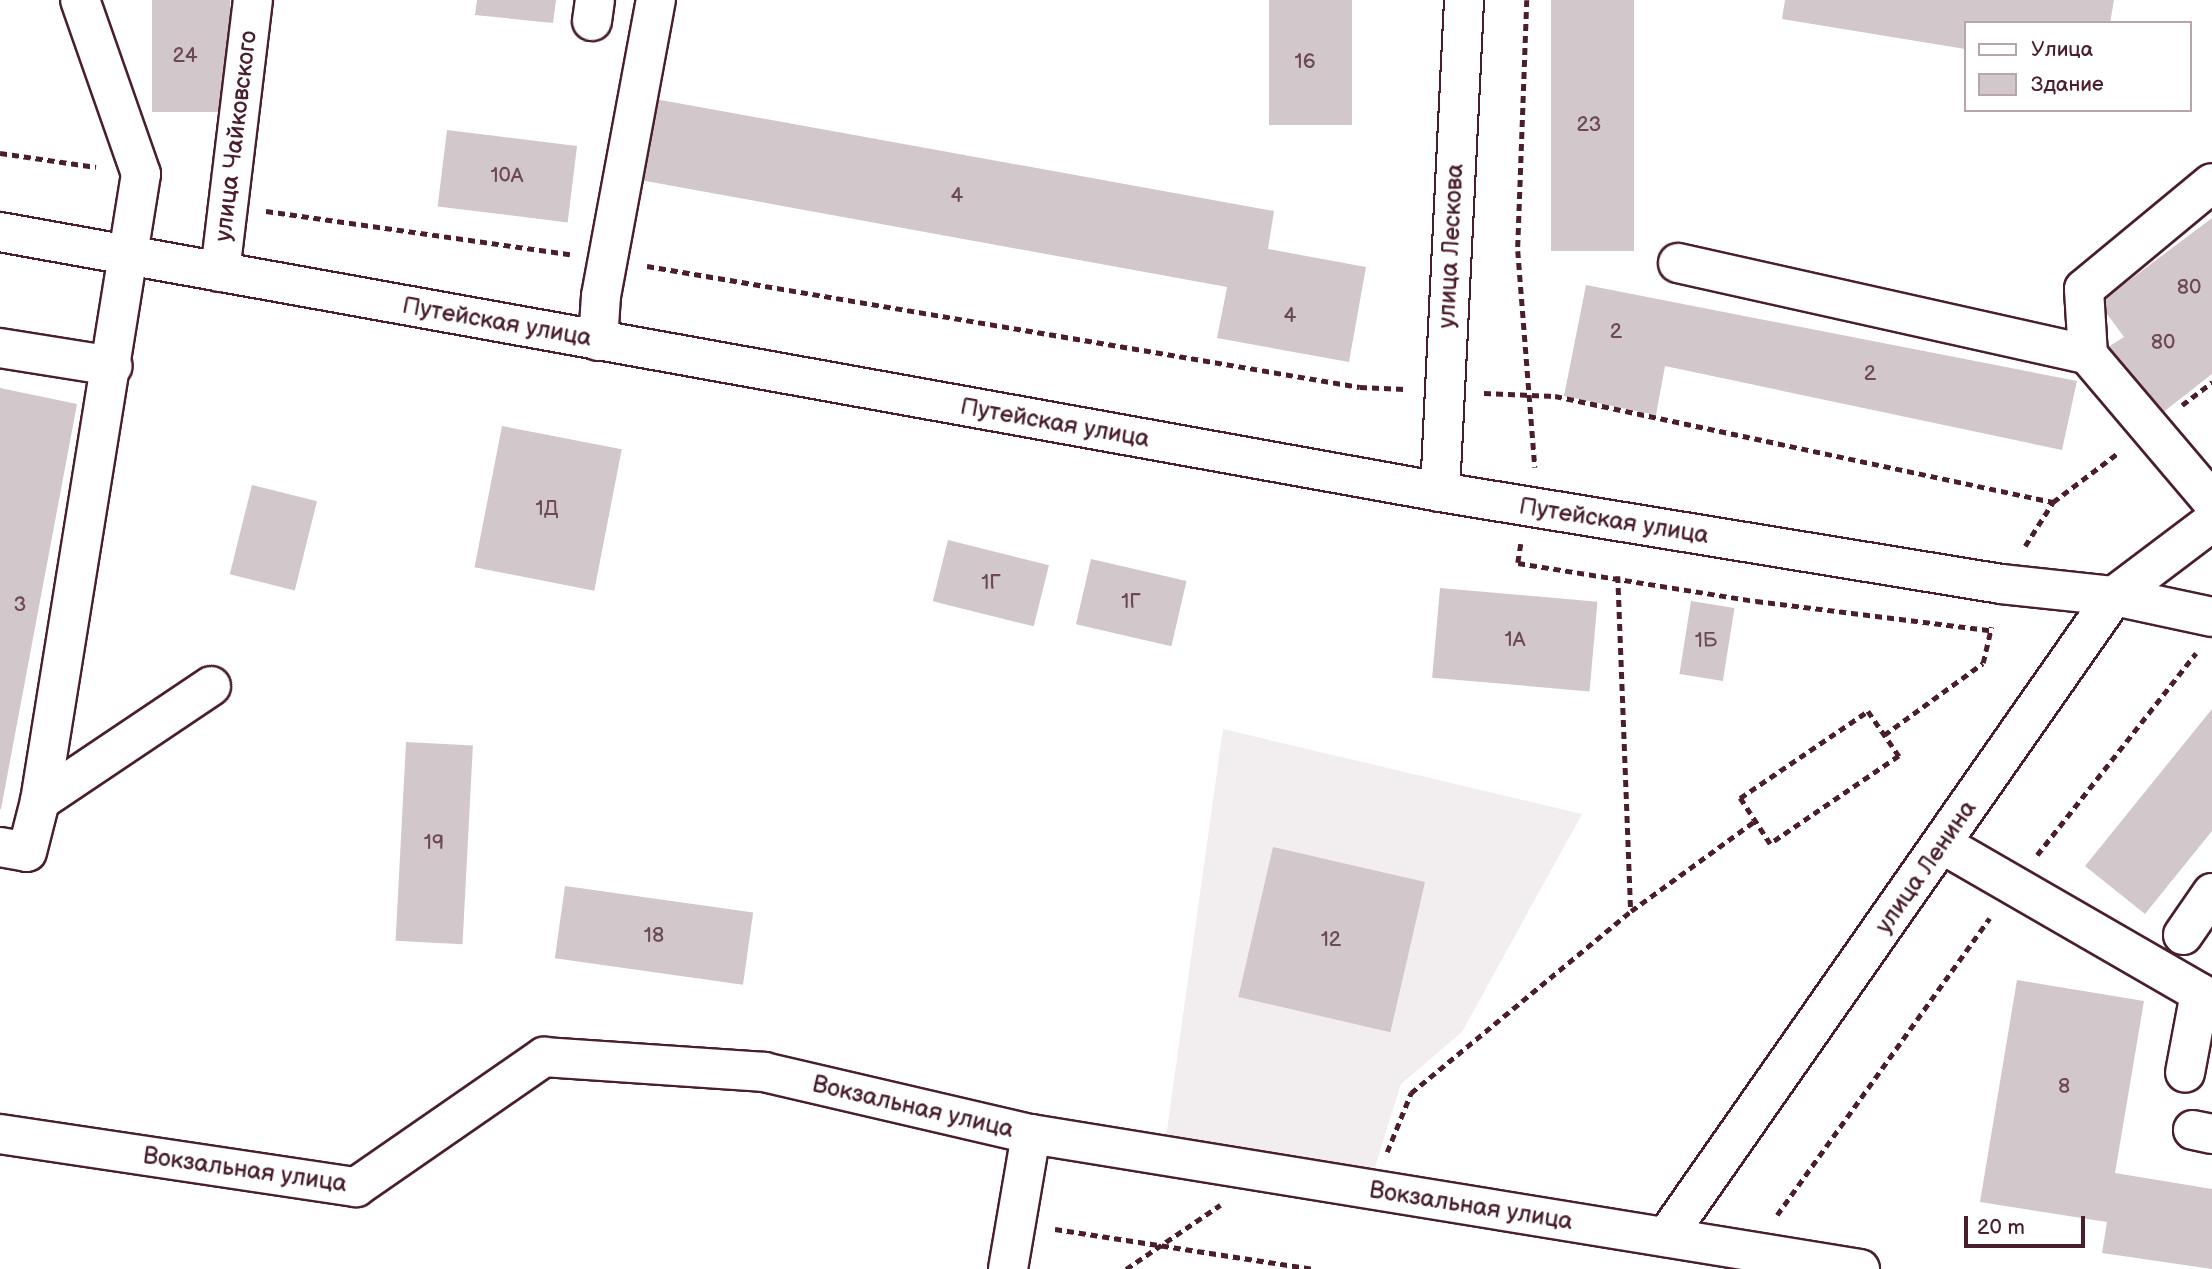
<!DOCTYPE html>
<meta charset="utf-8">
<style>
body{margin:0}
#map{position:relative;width:2212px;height:1269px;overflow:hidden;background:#fff;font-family:"Balsamiq Sans",sans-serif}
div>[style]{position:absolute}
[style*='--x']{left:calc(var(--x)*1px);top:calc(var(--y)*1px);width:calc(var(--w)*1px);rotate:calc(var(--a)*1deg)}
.built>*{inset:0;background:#f2eeef}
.building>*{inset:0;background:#d2c7cb;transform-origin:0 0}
.path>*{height:4.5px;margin-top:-2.25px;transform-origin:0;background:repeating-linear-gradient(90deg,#4a1f2b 0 7px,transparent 0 12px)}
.roads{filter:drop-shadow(2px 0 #4a1f2b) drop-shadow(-2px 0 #4a1f2b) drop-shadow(0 2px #4a1f2b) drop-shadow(0 -2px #4a1f2b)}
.minor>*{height:38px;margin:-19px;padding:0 19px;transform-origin:19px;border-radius:19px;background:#fff}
.major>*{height:38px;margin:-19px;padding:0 19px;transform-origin:19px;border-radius:19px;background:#fff}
span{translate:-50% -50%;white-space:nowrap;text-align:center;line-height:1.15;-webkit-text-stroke:5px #fff;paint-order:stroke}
.number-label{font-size:21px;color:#6c4953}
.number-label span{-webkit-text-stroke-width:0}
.street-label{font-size:24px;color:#4a1f2b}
.legend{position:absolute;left:1964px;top:21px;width:228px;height:91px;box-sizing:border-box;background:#fff;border:2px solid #b7a5aa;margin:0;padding:9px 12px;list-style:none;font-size:21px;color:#4a1f2b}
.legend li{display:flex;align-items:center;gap:14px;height:35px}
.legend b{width:35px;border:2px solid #b7a5aa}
.scale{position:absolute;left:1964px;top:1216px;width:121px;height:32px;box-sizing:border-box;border:4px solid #4a1f2b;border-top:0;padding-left:9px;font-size:21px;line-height:24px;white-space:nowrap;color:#4a1f2b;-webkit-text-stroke:5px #fff;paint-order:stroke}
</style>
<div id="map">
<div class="built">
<div style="clip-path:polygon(1223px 729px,1582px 814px,1462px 1032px,1401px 1084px,1370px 1183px,1165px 1144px)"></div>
</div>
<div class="building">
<div style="left:152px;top:0;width:78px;height:112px"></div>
<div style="clip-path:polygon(477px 0,556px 0,553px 23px,475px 15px)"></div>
<div style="left:1269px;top:0;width:83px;height:125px"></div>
<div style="left:1551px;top:0;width:83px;height:251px"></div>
<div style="clip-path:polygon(1785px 0,2114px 0,2110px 23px,1965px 23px,1965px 49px,1782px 19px)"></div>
<div style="clip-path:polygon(655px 99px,1274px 211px,1268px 249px,1366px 267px,1349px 362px,1217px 338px,1227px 287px,640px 180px)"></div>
<div style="left:447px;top:130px;width:131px;height:77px;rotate:7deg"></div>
<div style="clip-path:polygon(2212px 218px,2212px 374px,2157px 417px,2105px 349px,2124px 337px,2099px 303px)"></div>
<div style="clip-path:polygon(1586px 285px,2077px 381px,2062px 450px,1665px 366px,1656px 415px,1564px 396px)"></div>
<div style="clip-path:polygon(0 388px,77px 404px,1px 809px,0 809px)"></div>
<div style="left:502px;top:426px;width:122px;height:144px;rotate:11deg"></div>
<div style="left:252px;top:485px;width:67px;height:92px;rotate:14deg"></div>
<div style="left:948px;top:540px;width:104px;height:63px;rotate:14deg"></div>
<div style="left:1091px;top:559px;width:98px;height:67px;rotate:13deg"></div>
<div style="left:1440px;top:588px;width:158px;height:90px;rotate:5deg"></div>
<div style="left:1691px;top:601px;width:44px;height:74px;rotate:9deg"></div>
<div style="clip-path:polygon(2212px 709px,2212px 831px,2145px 914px,2085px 866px)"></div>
<div style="left:406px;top:742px;width:67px;height:199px;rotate:3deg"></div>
<div style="left:1273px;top:847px;width:156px;height:154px;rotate:13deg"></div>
<div style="left:565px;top:886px;width:190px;height:73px;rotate:8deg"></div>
<div style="clip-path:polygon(2017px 980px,2144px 1001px,2115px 1173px,2212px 1189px,2212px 1269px,2102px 1253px,2107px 1222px,1980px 1202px)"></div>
</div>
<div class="path">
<div style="--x:1527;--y:0;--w:251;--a:92.1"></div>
<div style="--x:1518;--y:251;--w:217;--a:85.5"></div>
<div style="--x:0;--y:153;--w:97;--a:8.3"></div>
<div style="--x:266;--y:211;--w:307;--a:8.1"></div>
<div style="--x:647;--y:266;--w:723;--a:9.63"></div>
<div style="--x:1360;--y:387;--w:45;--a:2.5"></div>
<div style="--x:1484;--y:393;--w:71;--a:2.4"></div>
<div style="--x:1555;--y:396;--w:509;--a:12.02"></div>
<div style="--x:2182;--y:405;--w:38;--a:-37"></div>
<div style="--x:1521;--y:544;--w:19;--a:99"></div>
<div style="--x:1518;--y:563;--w:241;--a:9.1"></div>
<div style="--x:1756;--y:601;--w:236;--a:7.1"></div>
<div style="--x:2025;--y:546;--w:52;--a:-57.5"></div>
<div style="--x:2053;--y:502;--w:83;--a:-37.1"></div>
<div style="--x:1618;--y:576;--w:334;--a:87.8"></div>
<div style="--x:1868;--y:711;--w:55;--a:55.4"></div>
<div style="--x:1899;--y:756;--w:156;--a:145.7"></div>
<div style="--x:1770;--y:844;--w:55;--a:-123.1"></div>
<div style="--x:1740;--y:798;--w:155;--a:-34.2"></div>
<div style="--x:1884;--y:735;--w:122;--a:-36"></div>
<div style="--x:1983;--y:663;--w:37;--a:-77"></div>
<div style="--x:2037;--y:855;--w:257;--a:-51.8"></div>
<div style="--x:1387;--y:1152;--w:64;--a:-67.9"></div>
<div style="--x:1411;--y:1093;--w:286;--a:-39.6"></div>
<div style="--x:1631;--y:911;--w:153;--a:-36"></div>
<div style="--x:1777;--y:1215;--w:365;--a:-54.4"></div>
<div style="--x:1055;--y:1229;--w:262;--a:8.8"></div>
<div style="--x:1126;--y:1269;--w:114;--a:-34.2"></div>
</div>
<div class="roads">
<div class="minor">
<div style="--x:592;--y:21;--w:21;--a:-82"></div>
<div style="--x:1678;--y:263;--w:420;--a:12.6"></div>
<div style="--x:2088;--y:355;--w:192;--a:49.7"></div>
<div style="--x:220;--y:272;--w:274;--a:-83.1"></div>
<div style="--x:598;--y:341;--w:45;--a:-86.2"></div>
<div style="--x:601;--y:296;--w:301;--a:-79.5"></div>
<div style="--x:0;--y:348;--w:114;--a:9.1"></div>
<div style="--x:2088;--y:355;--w:66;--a:-93.5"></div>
<div style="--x:2084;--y:289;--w:166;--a:-39.6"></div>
<div style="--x:1440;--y:492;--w:493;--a:-87.2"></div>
<div style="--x:40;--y:801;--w:635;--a:-80.85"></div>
<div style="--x:141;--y:174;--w:184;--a:-109.3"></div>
<div style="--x:1942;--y:844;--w:298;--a:30"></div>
<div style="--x:2200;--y:993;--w:81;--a:100.6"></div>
<div style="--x:0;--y:847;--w:27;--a:10"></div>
<div style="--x:27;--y:852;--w:53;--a:-75.7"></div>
<div style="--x:40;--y:801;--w:206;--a:-33.9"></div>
<div style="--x:2183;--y:935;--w:51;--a:-55.4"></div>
<div style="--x:2193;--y:1130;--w:19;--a:12"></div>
<div style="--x:0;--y:1134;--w:360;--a:8.5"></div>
<div style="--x:356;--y:1187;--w:229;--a:-34.7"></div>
<div style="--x:544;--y:1057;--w:221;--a:3.9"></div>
<div style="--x:764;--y:1072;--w:274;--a:13.1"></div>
<div style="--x:1031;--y:1134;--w:840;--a:9.25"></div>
<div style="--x:1666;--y:1237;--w:782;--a:-55.05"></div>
<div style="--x:2114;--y:596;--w:100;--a:12.1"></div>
<div style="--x:1008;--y:1269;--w:137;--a:-80.3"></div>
</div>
<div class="major">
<div style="--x:0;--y:232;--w:1463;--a:10.23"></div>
<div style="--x:1440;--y:492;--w:568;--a:9.31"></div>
<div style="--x:2001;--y:584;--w:114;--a:6.1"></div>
<div style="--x:2114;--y:596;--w:123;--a:-37.1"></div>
</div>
</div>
<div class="number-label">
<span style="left:185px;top:56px">24</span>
<span style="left:1305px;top:62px">16</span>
<span style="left:1589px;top:125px">23</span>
<span style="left:507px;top:176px">10А</span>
<span style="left:957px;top:196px">4</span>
<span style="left:2189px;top:288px">80</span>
<span style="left:1290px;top:316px">4</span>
<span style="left:1616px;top:332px">2</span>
<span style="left:2163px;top:343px">80</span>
<span style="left:1870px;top:374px">2</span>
<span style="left:547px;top:509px">1Д</span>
<span style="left:991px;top:583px">1Г</span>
<span style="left:1131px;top:602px">1Г</span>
<span style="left:20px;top:605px">3</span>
<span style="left:1515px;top:640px">1А</span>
<span style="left:1706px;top:641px">1Б</span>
<span style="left:434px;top:843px">19</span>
<span style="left:654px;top:936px">18</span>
<span style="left:1331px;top:940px">12</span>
<span style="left:2064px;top:1087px">8</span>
</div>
<div class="street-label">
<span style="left:236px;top:136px;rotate:-83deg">улица Чайковского</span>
<span style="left:1451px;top:246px;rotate:-87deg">улица Лескова</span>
<span style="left:497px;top:322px;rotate:10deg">Путейская улица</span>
<span style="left:1055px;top:423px;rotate:10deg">Путейская улица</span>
<span style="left:1614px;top:521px;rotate:9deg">Путейская улица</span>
<span style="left:1926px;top:867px;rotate:-55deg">улица Ленина</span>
<span style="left:913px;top:1107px;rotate:13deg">Вокзальная улица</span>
<span style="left:245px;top:1170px;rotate:8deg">Вокзальная улица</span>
<span style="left:1471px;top:1206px;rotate:9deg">Вокзальная улица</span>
</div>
<ul class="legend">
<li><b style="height:9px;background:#fff"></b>Улица</li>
<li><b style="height:19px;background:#d2c7cb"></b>Здание</li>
</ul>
<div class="scale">20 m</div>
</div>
